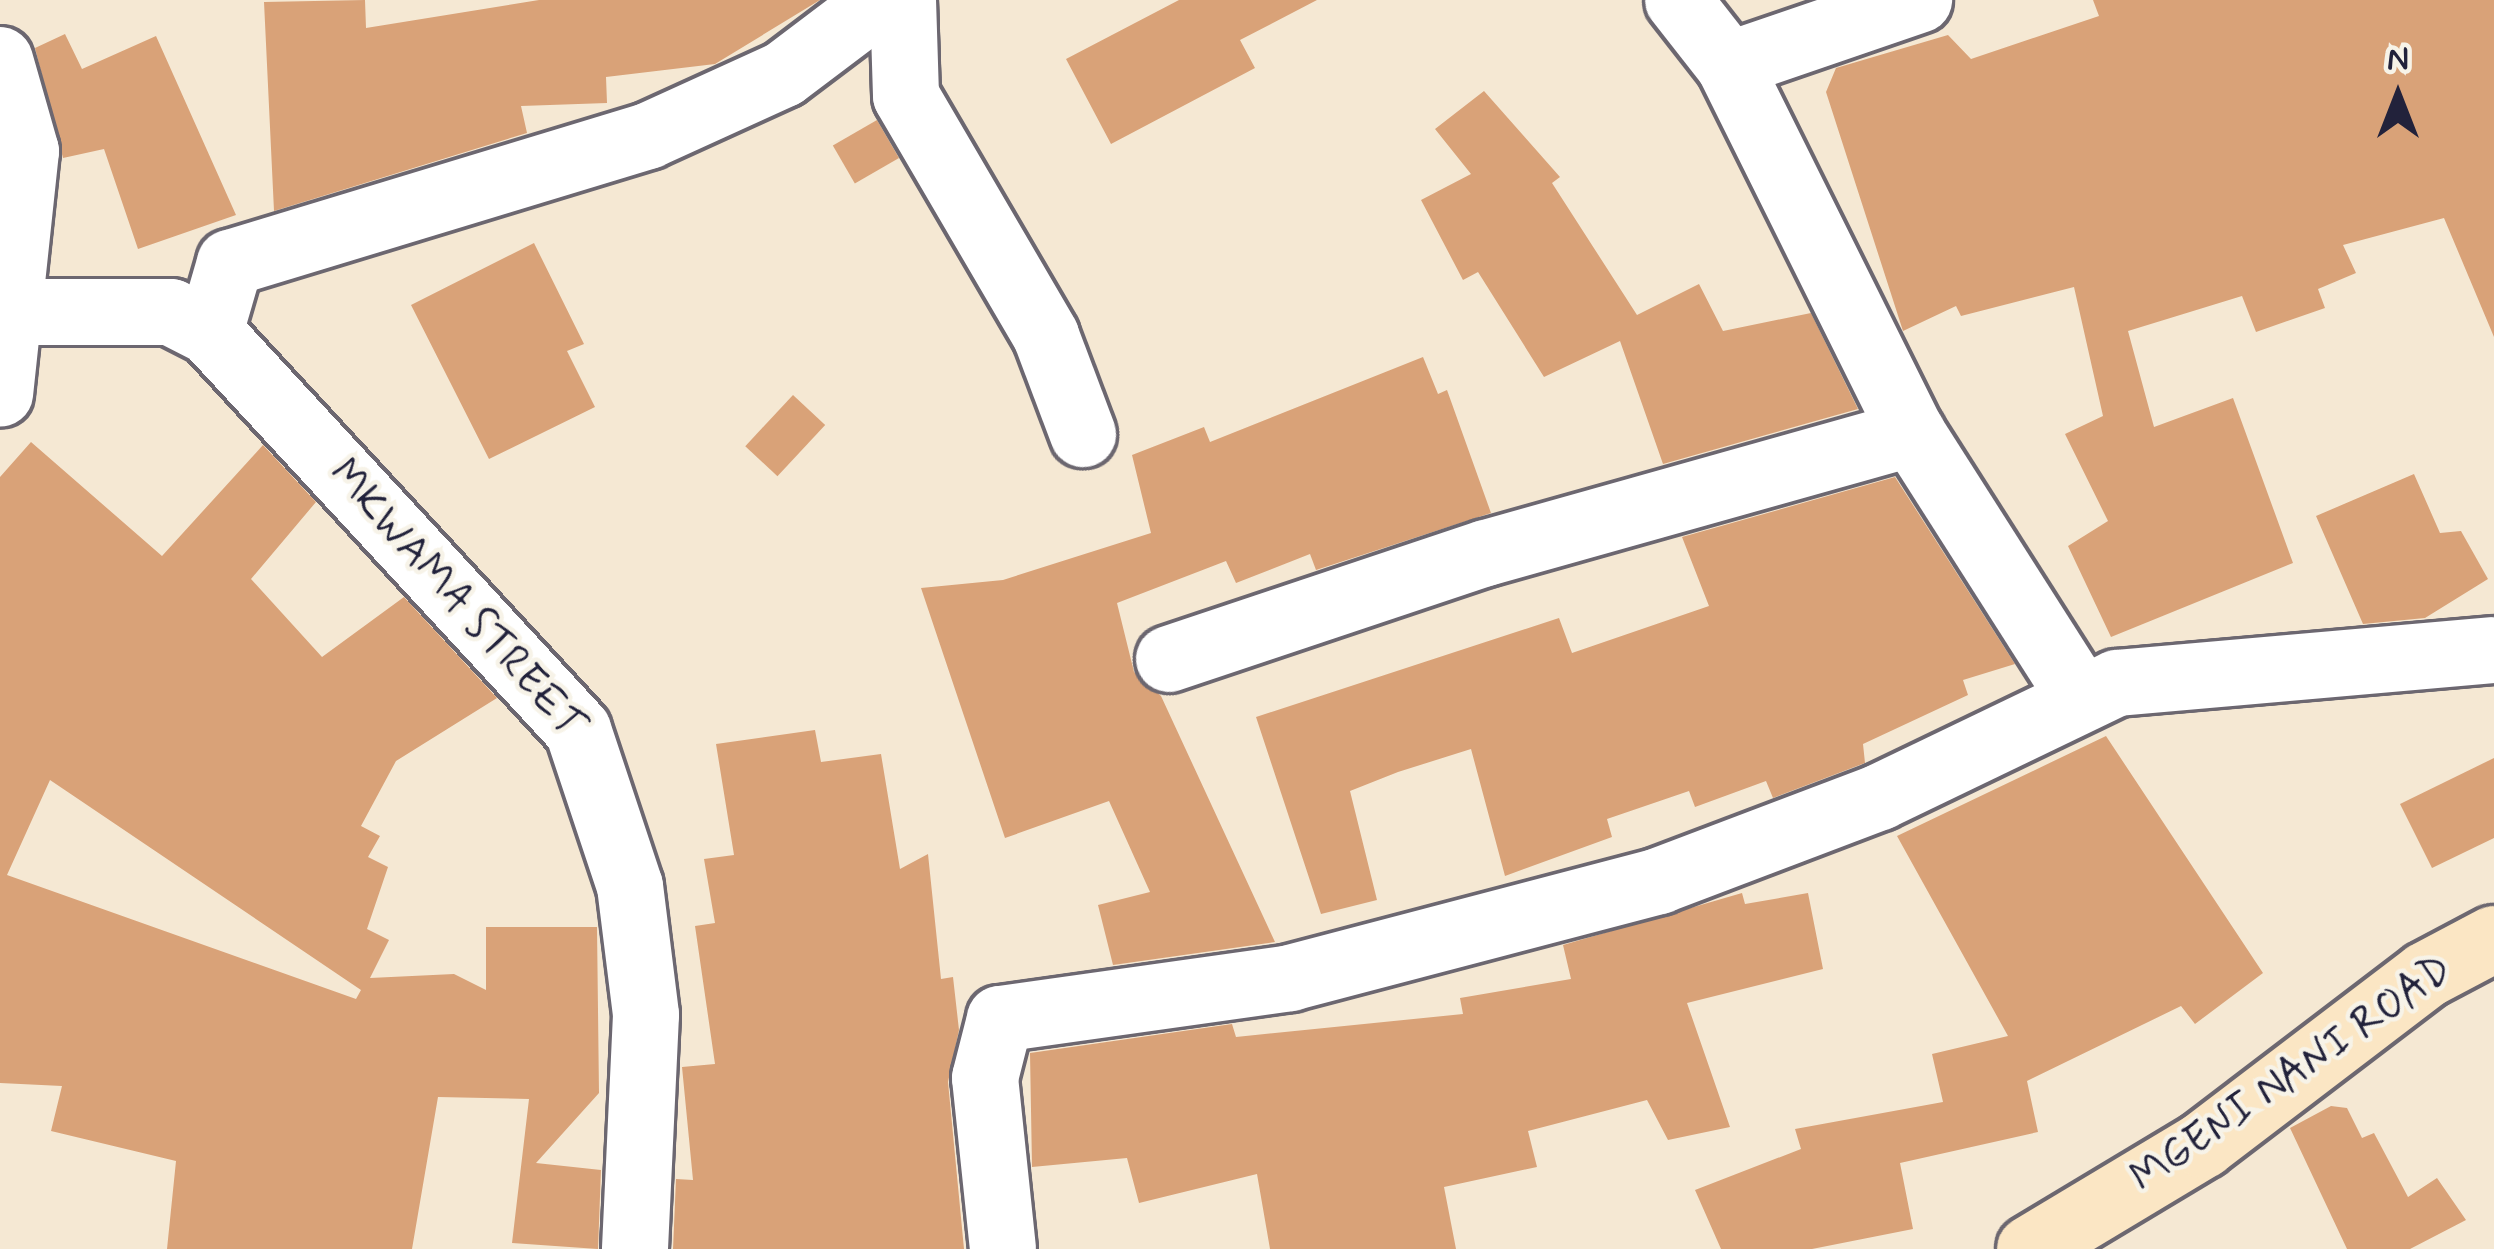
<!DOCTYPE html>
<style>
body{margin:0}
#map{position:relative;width:2494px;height:1249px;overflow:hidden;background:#f5e8d3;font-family:Mynerve,sans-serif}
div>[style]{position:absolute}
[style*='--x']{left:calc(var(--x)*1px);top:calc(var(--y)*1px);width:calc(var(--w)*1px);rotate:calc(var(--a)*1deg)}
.building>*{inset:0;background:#d9a278;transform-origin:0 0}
.roads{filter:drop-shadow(3px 0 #6c6770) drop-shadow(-3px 0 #6c6770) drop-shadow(0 3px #6c6770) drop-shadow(0 -3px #6c6770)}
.street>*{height:66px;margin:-33px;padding:0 33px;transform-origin:33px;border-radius:33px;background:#fff}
.secondary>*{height:66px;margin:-33px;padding:0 33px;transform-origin:33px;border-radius:33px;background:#fbe6c4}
span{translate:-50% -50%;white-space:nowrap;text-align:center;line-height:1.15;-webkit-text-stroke:9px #f7f3e8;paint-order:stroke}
.street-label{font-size:42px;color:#22223b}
.north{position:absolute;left:2338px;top:36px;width:120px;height:120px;-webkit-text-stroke:9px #f7f3e8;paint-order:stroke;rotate:0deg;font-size:33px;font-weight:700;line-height:48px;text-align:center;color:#22223b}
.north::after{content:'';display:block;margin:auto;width:42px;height:54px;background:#22223b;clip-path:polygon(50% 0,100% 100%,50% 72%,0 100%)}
</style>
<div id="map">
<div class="building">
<div style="clip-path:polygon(365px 0,366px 28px,539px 0,820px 0,715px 64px,606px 77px,607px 103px,521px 106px,527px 133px,274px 211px,264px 2px)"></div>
<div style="clip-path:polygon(1179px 0,1317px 0,1240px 40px,1255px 68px,1111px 144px,1066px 59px)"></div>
<div style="clip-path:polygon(2093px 0,2494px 0,2494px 337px,2444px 218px,2343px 245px,2356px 273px,2318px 289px,2325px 308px,2256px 332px,2242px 296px,2128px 331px,2154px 427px,2233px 398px,2293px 563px,2111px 637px,2068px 546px,2108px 521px,2065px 434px,2103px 416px,2074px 287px,1961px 316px,1956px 306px,1903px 331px,1826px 92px,1836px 68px,1948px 35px,1971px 59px,2099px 16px)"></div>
<div style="clip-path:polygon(65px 34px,82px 69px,156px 36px,236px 215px,138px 249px,104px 149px,63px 158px,35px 48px)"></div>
<div style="clip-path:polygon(1484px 91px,1560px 177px,1552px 183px,1637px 315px,1699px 284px,1723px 331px,1811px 313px,1858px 409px,1663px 464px,1620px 341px,1544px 377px,1478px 272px,1463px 280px,1421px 200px,1471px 174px,1435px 129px)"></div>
<div style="left:877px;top:120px;width:44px;height:51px;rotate:60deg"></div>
<div style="clip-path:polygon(534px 243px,584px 344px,567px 351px,595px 407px,489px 459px,411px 305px)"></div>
<div style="clip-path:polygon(1423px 357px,1438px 394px,1447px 390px,1491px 513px,1316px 570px,1310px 554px,1236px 583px,1226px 561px,1117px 603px,1134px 672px,1161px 696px,1275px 942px,1113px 965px,1098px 905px,1150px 892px,1109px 801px,1005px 838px,921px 588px,1003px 580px,1151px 533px,1132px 455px,1204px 427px,1210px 442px)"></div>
<div style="left:793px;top:395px;width:44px;height:70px;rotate:43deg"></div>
<div style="clip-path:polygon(evenodd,31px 442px,162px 556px,263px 445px,316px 502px,251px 579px,322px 657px,404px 597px,497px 698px,396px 761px,361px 826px,380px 836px,368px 857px,388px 867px,367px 929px,389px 940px,370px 978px,454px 974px,486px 990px,486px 927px,597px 927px,599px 1093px,536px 1163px,601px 1170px,598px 1249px,512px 1243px,529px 1099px,438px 1097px,412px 1249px,167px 1249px,176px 1161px,51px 1131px,62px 1086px,0 1083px,0 477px,31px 442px,50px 780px,361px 990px,356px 999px,7px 875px,50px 780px)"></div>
<div style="clip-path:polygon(2414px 474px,2440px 533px,2461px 531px,2488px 579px,2425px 618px,2363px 624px,2316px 516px)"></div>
<div style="clip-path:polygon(1895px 477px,2015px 664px,1963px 680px,1968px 695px,1863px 744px,1865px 763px,1773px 798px,1766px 781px,1695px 807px,1689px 791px,1607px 819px,1612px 837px,1505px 876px,1471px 749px,1398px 772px,1350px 791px,1377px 900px,1321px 914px,1256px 717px,1559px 618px,1572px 653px,1709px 606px,1682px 537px)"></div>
<div style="clip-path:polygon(815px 730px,821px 762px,881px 754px,900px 869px,928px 854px,941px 979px,953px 977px,959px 1030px,948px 1082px,964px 1249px,673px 1249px,676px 1179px,693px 1180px,682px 1067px,715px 1064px,695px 926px,715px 923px,704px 859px,734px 855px,716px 744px)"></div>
<div style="clip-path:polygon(2106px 736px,2263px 973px,2195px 1024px,2181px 1006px,2027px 1081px,2038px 1132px,1900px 1163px,1913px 1229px,1812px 1249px,1721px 1249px,1695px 1190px,1801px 1149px,1795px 1129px,1943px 1102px,1932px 1054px,2008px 1036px,1897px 836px)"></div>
<div style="clip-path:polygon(2494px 758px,2494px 838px,2432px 868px,2400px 804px)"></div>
<div style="clip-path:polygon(1742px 893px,1745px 904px,1808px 893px,1823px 969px,1687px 1003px,1730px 1127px,1668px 1140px,1647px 1100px,1528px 1131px,1537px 1167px,1444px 1187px,1456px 1249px,1270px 1249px,1257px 1174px,1139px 1203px,1127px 1158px,1032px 1167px,1030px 1053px,1232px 1024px,1236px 1037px,1463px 1014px,1460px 998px,1571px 979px,1563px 945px)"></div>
<div style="clip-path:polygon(2331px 1106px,2347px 1108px,2362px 1138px,2374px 1133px,2408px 1197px,2437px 1178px,2466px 1220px,2410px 1249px,2347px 1249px,2290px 1128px)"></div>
</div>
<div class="roads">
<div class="street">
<div style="--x:903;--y:0;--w:96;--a:88.2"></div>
<div style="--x:906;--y:96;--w:278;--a:59.7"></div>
<div style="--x:1046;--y:336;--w:105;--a:69.3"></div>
<div style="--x:1678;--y:0;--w:83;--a:51.9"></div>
<div style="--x:1729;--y:65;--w:411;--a:63.6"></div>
<div style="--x:1912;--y:433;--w:309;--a:57.5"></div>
<div style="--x:0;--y:60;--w:95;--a:74.1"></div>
<div style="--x:26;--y:151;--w:244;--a:96.1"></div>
<div style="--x:1729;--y:65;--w:201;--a:-18.9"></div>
<div style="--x:16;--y:312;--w:155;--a:0"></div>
<div style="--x:171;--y:312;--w:44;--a:27.1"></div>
<div style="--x:210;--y:332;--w:542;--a:47.24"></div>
<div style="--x:578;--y:730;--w:164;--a:71.6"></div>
<div style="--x:630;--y:886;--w:130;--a:82.9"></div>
<div style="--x:646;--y:1015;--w:234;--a:92.7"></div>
<div style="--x:210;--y:332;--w:72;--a:-73.8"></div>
<div style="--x:230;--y:263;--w:437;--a:-16.9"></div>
<div style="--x:648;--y:136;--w:149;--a:-24.5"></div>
<div style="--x:784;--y:74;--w:123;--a:-37.1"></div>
<div style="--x:1169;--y:659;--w:334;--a:-18.5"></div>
<div style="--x:1486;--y:553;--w:443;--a:-15.7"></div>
<div style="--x:1003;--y:1249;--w:172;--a:-96"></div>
<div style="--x:985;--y:1078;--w:61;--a:-75.7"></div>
<div style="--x:1000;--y:1019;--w:293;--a:-8"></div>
<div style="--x:1290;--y:978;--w:382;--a:-14.7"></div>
<div style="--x:1659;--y:881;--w:236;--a:-20.8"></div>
<div style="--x:1880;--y:797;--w:263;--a:-25.7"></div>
<div style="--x:2117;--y:683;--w:378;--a:-5"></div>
</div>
<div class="secondary">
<div style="--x:2030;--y:1249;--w:202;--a:-31"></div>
<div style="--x:2203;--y:1145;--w:280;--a:-37.3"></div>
<div style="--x:2426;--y:975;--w:77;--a:-27.9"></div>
</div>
</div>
<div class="street-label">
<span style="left:456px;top:600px;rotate:48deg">MKWAMA STREET</span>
<span style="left:2292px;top:1075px;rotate:-35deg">MGENI NANI ROAD</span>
</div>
<div class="north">N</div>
</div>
